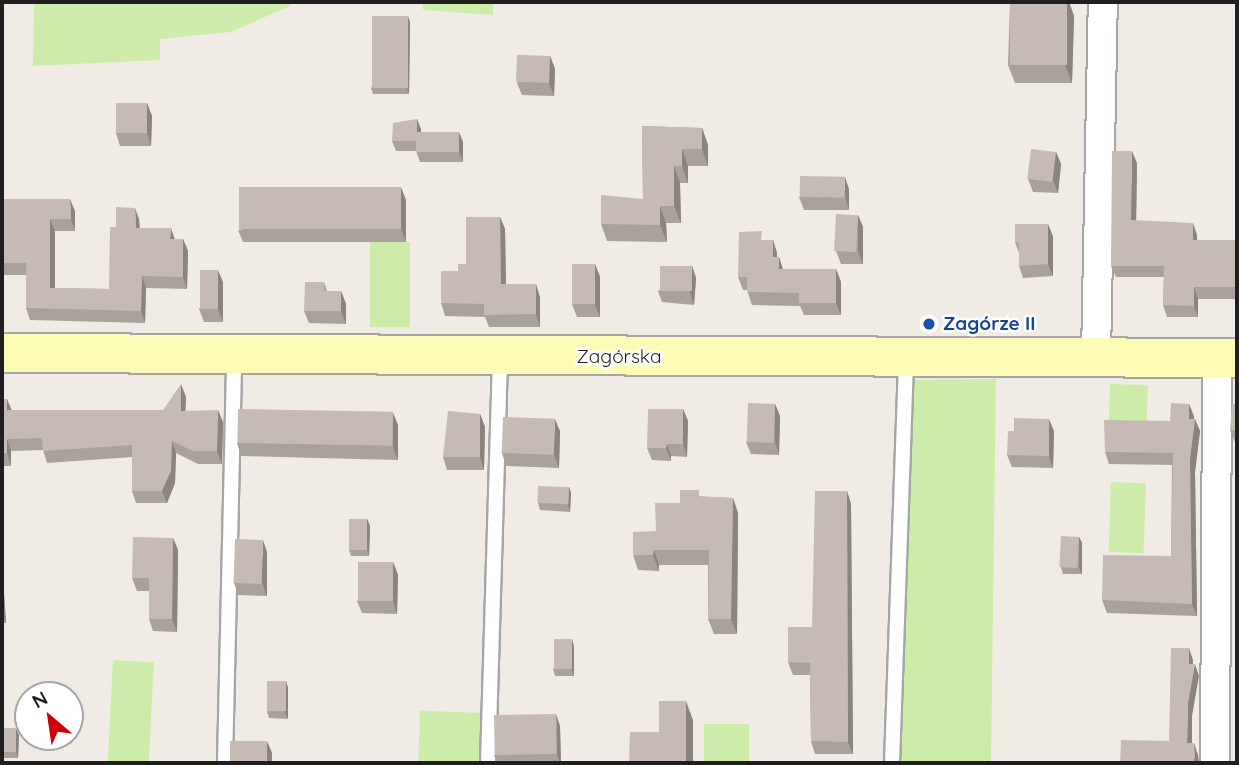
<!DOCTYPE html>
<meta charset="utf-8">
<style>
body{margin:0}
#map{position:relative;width:1239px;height:765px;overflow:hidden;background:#f0ece5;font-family:Quicksand,sans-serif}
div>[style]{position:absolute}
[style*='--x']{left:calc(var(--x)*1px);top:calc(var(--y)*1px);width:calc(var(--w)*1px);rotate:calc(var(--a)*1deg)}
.grass>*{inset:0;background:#cdeca9;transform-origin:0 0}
.roads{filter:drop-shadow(2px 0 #a6a6a6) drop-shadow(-2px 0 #a6a6a6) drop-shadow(0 2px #a6a6a6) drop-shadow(0 -2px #a6a6a6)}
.lane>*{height:14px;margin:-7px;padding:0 7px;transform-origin:7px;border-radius:7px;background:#fff}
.street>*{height:28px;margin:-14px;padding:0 14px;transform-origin:14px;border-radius:14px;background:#fff}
.secondary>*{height:38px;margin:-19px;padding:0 19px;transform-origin:19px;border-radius:19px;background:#fcfcb7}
.wall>*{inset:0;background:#a9a19b}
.shaded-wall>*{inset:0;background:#8a837e}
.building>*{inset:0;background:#c5bbb4;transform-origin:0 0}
.dots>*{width:19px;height:19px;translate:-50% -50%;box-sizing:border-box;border:4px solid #fff;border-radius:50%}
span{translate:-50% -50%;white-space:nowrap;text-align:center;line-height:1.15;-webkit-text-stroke:5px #fff;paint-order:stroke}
.transit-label{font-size:19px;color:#164399;font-weight:700}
.left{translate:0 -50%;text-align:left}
.street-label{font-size:19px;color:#1f1f1f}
.frame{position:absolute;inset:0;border:4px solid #1f1f1f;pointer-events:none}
.north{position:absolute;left:14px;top:681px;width:70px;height:70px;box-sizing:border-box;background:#fff;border:2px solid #a5a5a5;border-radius:50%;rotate:331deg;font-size:19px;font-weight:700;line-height:28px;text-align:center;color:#1f1f1f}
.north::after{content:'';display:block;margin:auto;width:24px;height:32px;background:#ce000b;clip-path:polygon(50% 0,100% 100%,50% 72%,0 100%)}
</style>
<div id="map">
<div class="grass">
<div style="clip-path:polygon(34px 2px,290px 2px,290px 6px,231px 32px,160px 39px,160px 60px,33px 66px)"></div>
<div style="clip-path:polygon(423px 2px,493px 2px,493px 15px,423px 10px)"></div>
<div style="left:370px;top:242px;width:40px;height:85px"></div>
<div style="clip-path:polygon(996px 379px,991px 763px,892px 763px,898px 745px,912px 380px)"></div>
<div style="left:1110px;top:384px;width:38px;height:38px;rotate:2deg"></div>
<div style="left:1111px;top:482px;width:35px;height:70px;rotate:2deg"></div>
<div style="left:113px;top:660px;width:41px;height:103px;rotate:3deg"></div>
<div style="left:484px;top:713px;width:50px;height:64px;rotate:92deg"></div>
<div style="left:704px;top:724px;width:45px;height:39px"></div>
</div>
<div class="roads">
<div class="lane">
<div style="--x:225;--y:763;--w:407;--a:-88.7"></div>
<div style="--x:488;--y:763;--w:406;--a:-88.3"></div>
<div style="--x:892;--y:763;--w:404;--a:-88"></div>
</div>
<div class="street">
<div style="--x:1096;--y:357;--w:355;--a:-88.9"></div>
<div style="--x:1215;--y:763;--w:405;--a:-89.7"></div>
</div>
<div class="secondary">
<div style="--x:2;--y:353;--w:1235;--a:0.23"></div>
</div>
</div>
<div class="wall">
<div style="clip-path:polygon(1010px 2px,1069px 2px,1074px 16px,1072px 83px,1015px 83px,1008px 65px)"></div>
<div style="clip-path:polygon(410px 22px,409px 94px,373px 94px,371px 88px)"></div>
<div style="clip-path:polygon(550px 56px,555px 69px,554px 96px,522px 95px,517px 83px)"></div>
<div style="clip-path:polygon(147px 103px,152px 116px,151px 146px,120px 146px,116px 133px)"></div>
<div style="clip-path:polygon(417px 119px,421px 132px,463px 142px,463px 162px,420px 162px,416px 151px,396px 151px,392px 141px)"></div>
<div style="clip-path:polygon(642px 126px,702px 128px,708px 145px,708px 166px,688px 166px,688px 183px,680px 183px,681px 223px,666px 223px,667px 242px,607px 241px,601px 224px,643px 199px)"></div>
<div style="clip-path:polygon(1056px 152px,1061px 164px,1058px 193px,1033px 192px,1028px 179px)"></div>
<div style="clip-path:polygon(1137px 163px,1136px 221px,1197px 235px,1197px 240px,1237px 240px,1237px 299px,1198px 299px,1198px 317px,1167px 317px,1163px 305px,1164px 277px,1116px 277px,1111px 266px)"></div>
<div style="clip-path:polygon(849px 189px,849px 210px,804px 210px,799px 197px)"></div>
<div style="clip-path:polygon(2px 199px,75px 211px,75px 231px,55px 231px,55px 288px,109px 289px,116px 227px,139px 219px,140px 228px,174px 239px,183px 239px,188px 251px,187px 289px,146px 288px,145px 323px,30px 320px,26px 308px,26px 275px,2px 275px)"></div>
<div style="clip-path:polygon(406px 200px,406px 242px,243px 242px,238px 230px)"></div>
<div style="clip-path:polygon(858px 215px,863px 227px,863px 264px,841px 264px,836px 251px)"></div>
<div style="clip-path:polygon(500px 217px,505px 229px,506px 284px,540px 297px,540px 327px,489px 327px,485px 317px,445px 316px,441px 303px,458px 271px,466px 264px)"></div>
<div style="clip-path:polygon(1048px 224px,1053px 237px,1053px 276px,1023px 278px,1019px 266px,1019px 253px,1015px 242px)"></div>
<div style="clip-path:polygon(765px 240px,773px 240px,777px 253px,777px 257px,779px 257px,783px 269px,836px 269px,841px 282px,841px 315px,804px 315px,800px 306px,752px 305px,747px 290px,743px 290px,738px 277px)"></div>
<div style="clip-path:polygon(595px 264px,600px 277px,600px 317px,577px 317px,572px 304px)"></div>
<div style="clip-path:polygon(692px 266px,696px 278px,694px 305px,662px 302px,658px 291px)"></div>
<div style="clip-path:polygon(223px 282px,223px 322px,204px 322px,199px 309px)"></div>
<div style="clip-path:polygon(324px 282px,327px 291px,341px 291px,346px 304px,346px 324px,309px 323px,304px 311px)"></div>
<div style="clip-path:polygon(186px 397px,185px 411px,223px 422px,222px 464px,198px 464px,176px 453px,175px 483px,167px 503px,136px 503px,132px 491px,132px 457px,47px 463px,43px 450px,11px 451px,11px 466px,2px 466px,2px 399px,12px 410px,163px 410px)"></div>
<div style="clip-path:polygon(775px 404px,780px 416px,779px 455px,751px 454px,746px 442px)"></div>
<div style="clip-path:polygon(1189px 404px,1194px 419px,1195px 419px,1200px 431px,1195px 472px,1197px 616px,1107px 613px,1102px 600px,1171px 556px,1172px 465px,1109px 464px,1105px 452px,1170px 421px)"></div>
<div style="clip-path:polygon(1237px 404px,1237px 442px,1235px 442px,1230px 430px)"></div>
<div style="clip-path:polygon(683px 409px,688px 421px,687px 457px,671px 456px,671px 461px,652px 460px,647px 448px)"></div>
<div style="clip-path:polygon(393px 413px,398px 425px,398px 460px,241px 456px,237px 443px)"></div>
<div style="clip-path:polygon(480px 414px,485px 427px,484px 470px,447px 470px,443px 457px)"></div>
<div style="clip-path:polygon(560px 431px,559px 468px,506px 466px,502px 453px)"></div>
<div style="clip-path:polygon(1054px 431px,1053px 468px,1012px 467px,1007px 455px)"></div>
<div style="clip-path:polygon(569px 487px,571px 493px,570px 512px,540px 510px,538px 503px)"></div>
<div style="clip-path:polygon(847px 491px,851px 504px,853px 754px,815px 754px,811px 741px,810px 675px,793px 675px,788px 662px,812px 627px)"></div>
<div style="clip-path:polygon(702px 497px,733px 498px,738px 513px,737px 634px,714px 634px,708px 619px,708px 565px,659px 565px,659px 571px,638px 570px,633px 555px,656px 531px,680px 503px)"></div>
<div style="clip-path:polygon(367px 519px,370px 526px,369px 556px,351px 556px,349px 550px)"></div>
<div style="clip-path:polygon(1079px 537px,1082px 543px,1082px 574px,1063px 574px,1061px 567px)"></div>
<div style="clip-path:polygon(173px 538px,178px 550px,177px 632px,153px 631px,149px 619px,149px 591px,137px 591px,132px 578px)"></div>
<div style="clip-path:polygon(267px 552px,267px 596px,238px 595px,234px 583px)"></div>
<div style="clip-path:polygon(393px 562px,398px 575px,397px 614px,362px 613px,357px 601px)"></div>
<div style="clip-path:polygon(2px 563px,6px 623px,2px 623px)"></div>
<div style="clip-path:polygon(574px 646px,574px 676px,555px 676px,553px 669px)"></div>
<div style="clip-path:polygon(286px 681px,288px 688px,288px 719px,269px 718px,267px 711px)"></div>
<div style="clip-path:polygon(560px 726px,561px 763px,498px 763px,494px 755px)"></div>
<div style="clip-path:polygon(2px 729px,19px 735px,18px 758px,2px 758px)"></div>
</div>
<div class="shaded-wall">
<div style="clip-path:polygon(1067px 2px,1069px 2px,1074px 16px,1072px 83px,1065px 65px)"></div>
<div style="clip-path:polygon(408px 16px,410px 22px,409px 94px,407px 88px)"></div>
<div style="clip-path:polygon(550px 56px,555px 69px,554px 96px,549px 83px)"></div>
<div style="clip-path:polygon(147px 103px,152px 116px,151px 146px,147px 133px)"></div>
<div style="clip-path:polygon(417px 119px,421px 129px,421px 142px,417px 132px)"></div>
<div style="clip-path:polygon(702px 128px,708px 145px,708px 166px,702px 149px)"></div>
<div style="clip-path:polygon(459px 132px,463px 142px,463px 162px,459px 152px)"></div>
<div style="clip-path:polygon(682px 149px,688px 166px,688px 183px,682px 166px)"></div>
<div style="clip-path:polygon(1132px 151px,1137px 163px,1136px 232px,1131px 220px)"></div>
<div style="clip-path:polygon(1056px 152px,1061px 164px,1058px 193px,1053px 180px)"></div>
<div style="clip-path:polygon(674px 166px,680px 183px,681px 223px,674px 206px)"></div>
<div style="clip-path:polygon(845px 177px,849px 189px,849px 210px,845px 197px)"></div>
<div style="clip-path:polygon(401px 187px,406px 200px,406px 242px,401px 229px)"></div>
<div style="clip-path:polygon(70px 199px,75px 211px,75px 231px,71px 219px)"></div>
<div style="clip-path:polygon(660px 206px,666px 223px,667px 242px,660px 225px)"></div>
<div style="clip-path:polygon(135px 208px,139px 219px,140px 240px,136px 228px)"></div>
<div style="clip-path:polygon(858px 215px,863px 227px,863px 264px,858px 251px)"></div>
<div style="clip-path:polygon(500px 217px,505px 229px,506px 297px,501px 284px)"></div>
<div style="clip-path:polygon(50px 219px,55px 231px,55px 300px,50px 288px)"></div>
<div style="clip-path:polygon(1193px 223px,1197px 235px,1197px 252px,1193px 240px)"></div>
<div style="clip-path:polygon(1048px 224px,1053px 237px,1053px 276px,1048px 264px)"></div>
<div style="clip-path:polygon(171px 228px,175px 240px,170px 239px)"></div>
<div style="clip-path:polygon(183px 239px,188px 251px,187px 289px,183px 277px)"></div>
<div style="clip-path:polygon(773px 240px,777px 253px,777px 269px,773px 257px)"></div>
<div style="clip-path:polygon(779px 257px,783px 270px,779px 269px)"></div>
<div style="clip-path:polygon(595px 264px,600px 277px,600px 317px,595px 305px)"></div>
<div style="clip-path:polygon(692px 266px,696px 278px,694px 305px,690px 293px)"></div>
<div style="clip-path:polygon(836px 269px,841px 282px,841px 315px,836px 303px)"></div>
<div style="clip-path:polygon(218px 270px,223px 282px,223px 322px,218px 309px)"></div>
<div style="clip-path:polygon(142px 276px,146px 288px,145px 323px,141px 311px)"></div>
<div style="clip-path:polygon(536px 284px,540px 297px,540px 327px,536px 314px)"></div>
<div style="clip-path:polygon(1194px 287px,1198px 299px,1198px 317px,1194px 306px)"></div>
<div style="clip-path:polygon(341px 291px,346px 304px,346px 324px,341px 311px)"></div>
<div style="clip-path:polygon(181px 384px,186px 397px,185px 423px,181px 411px)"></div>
<div style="clip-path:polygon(7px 399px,12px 411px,7px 410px)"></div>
<div style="clip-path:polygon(775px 404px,780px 416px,779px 455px,775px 442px)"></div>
<div style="clip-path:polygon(1189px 404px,1194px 416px,1193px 431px,1189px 419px)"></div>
<div style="clip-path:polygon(683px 409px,688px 421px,687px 457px,683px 444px)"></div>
<div style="clip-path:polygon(218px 410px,223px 422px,222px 464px,217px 451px)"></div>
<div style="clip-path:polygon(393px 413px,398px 425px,398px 460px,393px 447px)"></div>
<div style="clip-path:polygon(480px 414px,485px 427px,484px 470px,480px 457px)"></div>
<div style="clip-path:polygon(555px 419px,560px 431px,559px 468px,554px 455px)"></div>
<div style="clip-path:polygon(1049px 419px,1054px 431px,1053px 468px,1049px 456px)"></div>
<div style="clip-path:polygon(1195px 419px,1200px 431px,1195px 472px,1197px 616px,1192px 604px,1190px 459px)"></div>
<div style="clip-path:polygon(7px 439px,11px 451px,11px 466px,7px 453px)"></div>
<div style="clip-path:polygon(172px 441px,176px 453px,175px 483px,167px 503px,162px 491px)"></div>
<div style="clip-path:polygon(667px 444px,671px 456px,671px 461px,666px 448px)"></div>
<div style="clip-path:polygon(569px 487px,571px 493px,570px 512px,568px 505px)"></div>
<div style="clip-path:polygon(847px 491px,851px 504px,853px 754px,848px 742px)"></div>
<div style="clip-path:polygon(733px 498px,738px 513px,737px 634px,731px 619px)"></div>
<div style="clip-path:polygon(367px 519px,370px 526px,369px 556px,367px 550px)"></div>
<div style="clip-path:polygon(1079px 537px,1082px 543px,1082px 574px,1079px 568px)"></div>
<div style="clip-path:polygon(173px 538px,178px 550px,177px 632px,172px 619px)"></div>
<div style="clip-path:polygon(263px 540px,267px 552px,267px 596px,262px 583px)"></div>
<div style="clip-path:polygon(654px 550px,659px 565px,659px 571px,653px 555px)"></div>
<div style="clip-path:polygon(393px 562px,398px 575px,397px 614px,393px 601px)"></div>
<div style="clip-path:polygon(2px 563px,6px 623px,2px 612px)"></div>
<div style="clip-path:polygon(572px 639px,574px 646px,574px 676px,572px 670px)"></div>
<div style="clip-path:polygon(1189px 648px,1193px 660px,1193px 673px,1195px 664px,1199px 676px,1192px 716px,1192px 755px,1187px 743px)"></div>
<div style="clip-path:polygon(286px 681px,288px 688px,288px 719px,285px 712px)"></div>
<div style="clip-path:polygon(686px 701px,693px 720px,693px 763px,686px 763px)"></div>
<div style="clip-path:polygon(556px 714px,560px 726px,561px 763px,560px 763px,557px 754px)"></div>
<div style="clip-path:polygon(16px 728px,19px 735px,18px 758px,16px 752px)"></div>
<div style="clip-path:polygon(267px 741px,272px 753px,272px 763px,267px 763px)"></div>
<div style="clip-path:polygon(1194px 743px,1198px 755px,1199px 763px,1194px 763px)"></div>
</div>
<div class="building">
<div style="left:1010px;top:2px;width:57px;height:63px"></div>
<div style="left:372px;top:16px;width:36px;height:72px"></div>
<div style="left:550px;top:56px;width:27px;height:33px;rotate:92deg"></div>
<div style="left:116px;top:103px;width:31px;height:30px"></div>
<div style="clip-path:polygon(417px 119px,417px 132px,459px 132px,459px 152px,416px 152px,416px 141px,392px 141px,393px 123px)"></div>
<div style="clip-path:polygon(642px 126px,702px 128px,702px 149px,682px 149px,682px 166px,674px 166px,674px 206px,660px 206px,660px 225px,601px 224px,601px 195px,643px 199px)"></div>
<div style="left:1031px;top:149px;width:25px;height:30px;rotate:7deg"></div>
<div style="clip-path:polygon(1112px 151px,1132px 151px,1131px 220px,1193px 223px,1193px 240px,1237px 240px,1237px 287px,1194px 287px,1194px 306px,1163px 305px,1164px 266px,1111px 266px)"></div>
<div style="left:800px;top:176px;width:45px;height:21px;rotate:1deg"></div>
<div style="left:401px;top:187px;width:42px;height:162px;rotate:90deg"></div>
<div style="clip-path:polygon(2px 199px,70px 199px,71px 219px,50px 219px,50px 288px,109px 289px,110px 227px,116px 227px,116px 207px,135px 208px,136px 228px,171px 228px,170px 239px,183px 239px,183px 277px,142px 276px,141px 311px,26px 308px,26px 263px,2px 263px)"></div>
<div style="left:836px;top:214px;width:22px;height:37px;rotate:3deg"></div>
<div style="clip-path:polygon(466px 217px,500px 217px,501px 284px,536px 284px,536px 314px,484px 315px,484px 304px,441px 303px,441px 271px,458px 271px,458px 264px,466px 264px)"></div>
<div style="clip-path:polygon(1015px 224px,1048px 224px,1048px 264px,1019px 266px,1019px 243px,1015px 242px)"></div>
<div style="clip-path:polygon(762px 231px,761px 240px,773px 240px,773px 257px,779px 257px,779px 269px,836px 269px,836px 303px,799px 303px,799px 293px,747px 292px,747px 277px,738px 277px,739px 232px)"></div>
<div style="left:572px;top:264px;width:23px;height:40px"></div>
<div style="left:660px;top:266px;width:32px;height:25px"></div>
<div style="left:200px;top:270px;width:18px;height:39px"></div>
<div style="clip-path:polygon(305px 282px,324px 282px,324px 291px,341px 291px,341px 311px,304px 311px)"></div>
<div style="clip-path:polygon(181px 384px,181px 411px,218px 410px,217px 451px,193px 451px,172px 441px,171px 471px,162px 491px,132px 491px,132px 445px,43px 451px,42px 438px,7px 439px,7px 453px,2px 453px,2px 399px,7px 399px,7px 410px,163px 410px)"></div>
<div style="left:748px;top:403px;width:27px;height:39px;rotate:2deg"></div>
<div style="clip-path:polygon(1171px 403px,1189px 404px,1189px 419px,1195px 419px,1190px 459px,1192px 604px,1102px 600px,1103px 555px,1171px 556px,1173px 453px,1105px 452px,1104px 420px,1170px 421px)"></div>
<div style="clip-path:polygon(1232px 404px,1237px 404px,1237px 430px,1230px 430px)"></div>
<div style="left:238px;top:409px;width:155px;height:34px;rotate:1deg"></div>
<div style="clip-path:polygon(648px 409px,683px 409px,683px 444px,667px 444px,666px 448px,647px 448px)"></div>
<div style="clip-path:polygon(448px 411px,480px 414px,480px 457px,443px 457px)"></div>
<div style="left:503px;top:417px;width:52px;height:36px;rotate:2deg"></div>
<div style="clip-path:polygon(1014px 418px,1049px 419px,1049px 456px,1007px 455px,1008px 431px,1014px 431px)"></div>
<div style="left:538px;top:486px;width:31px;height:17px;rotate:2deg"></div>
<div style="clip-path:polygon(680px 490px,699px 490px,699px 496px,733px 498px,731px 619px,708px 619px,709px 550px,654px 550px,653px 555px,633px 555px,633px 532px,656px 531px,655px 503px,680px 503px)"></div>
<div style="clip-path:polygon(815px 491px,847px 491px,848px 742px,811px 741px,810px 663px,788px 662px,788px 627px,812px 627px)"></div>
<div style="left:349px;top:519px;width:18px;height:31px"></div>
<div style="left:1061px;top:536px;width:18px;height:31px;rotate:3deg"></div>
<div style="clip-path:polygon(133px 537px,173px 538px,172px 619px,149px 619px,149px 578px,132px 578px)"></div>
<div style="left:235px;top:539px;width:28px;height:44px;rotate:2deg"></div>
<div style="left:358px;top:562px;width:35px;height:39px"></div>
<div style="left:554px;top:639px;width:18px;height:30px"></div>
<div style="clip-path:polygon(1171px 648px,1189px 648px,1189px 664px,1195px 664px,1188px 704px,1187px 743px,1194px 743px,1195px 755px,1194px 763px,1120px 763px,1121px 740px,1169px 741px)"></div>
<div style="left:267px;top:681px;width:19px;height:30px"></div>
<div style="clip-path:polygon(659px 701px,686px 701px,686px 763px,629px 763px,630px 732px,659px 732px)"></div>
<div style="left:556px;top:714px;width:40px;height:62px;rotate:89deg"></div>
<div style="left:16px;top:728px;width:24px;height:14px;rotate:90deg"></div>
<div style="left:230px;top:741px;width:37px;height:22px"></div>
</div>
<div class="dots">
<div style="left:929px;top:324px;background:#1a4fb4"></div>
</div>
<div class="transit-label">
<span class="left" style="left:943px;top:324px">Zagórze II</span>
</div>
<div class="street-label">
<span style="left:619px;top:357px">Zagórska</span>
</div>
<div class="frame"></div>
<div class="north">N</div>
</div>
